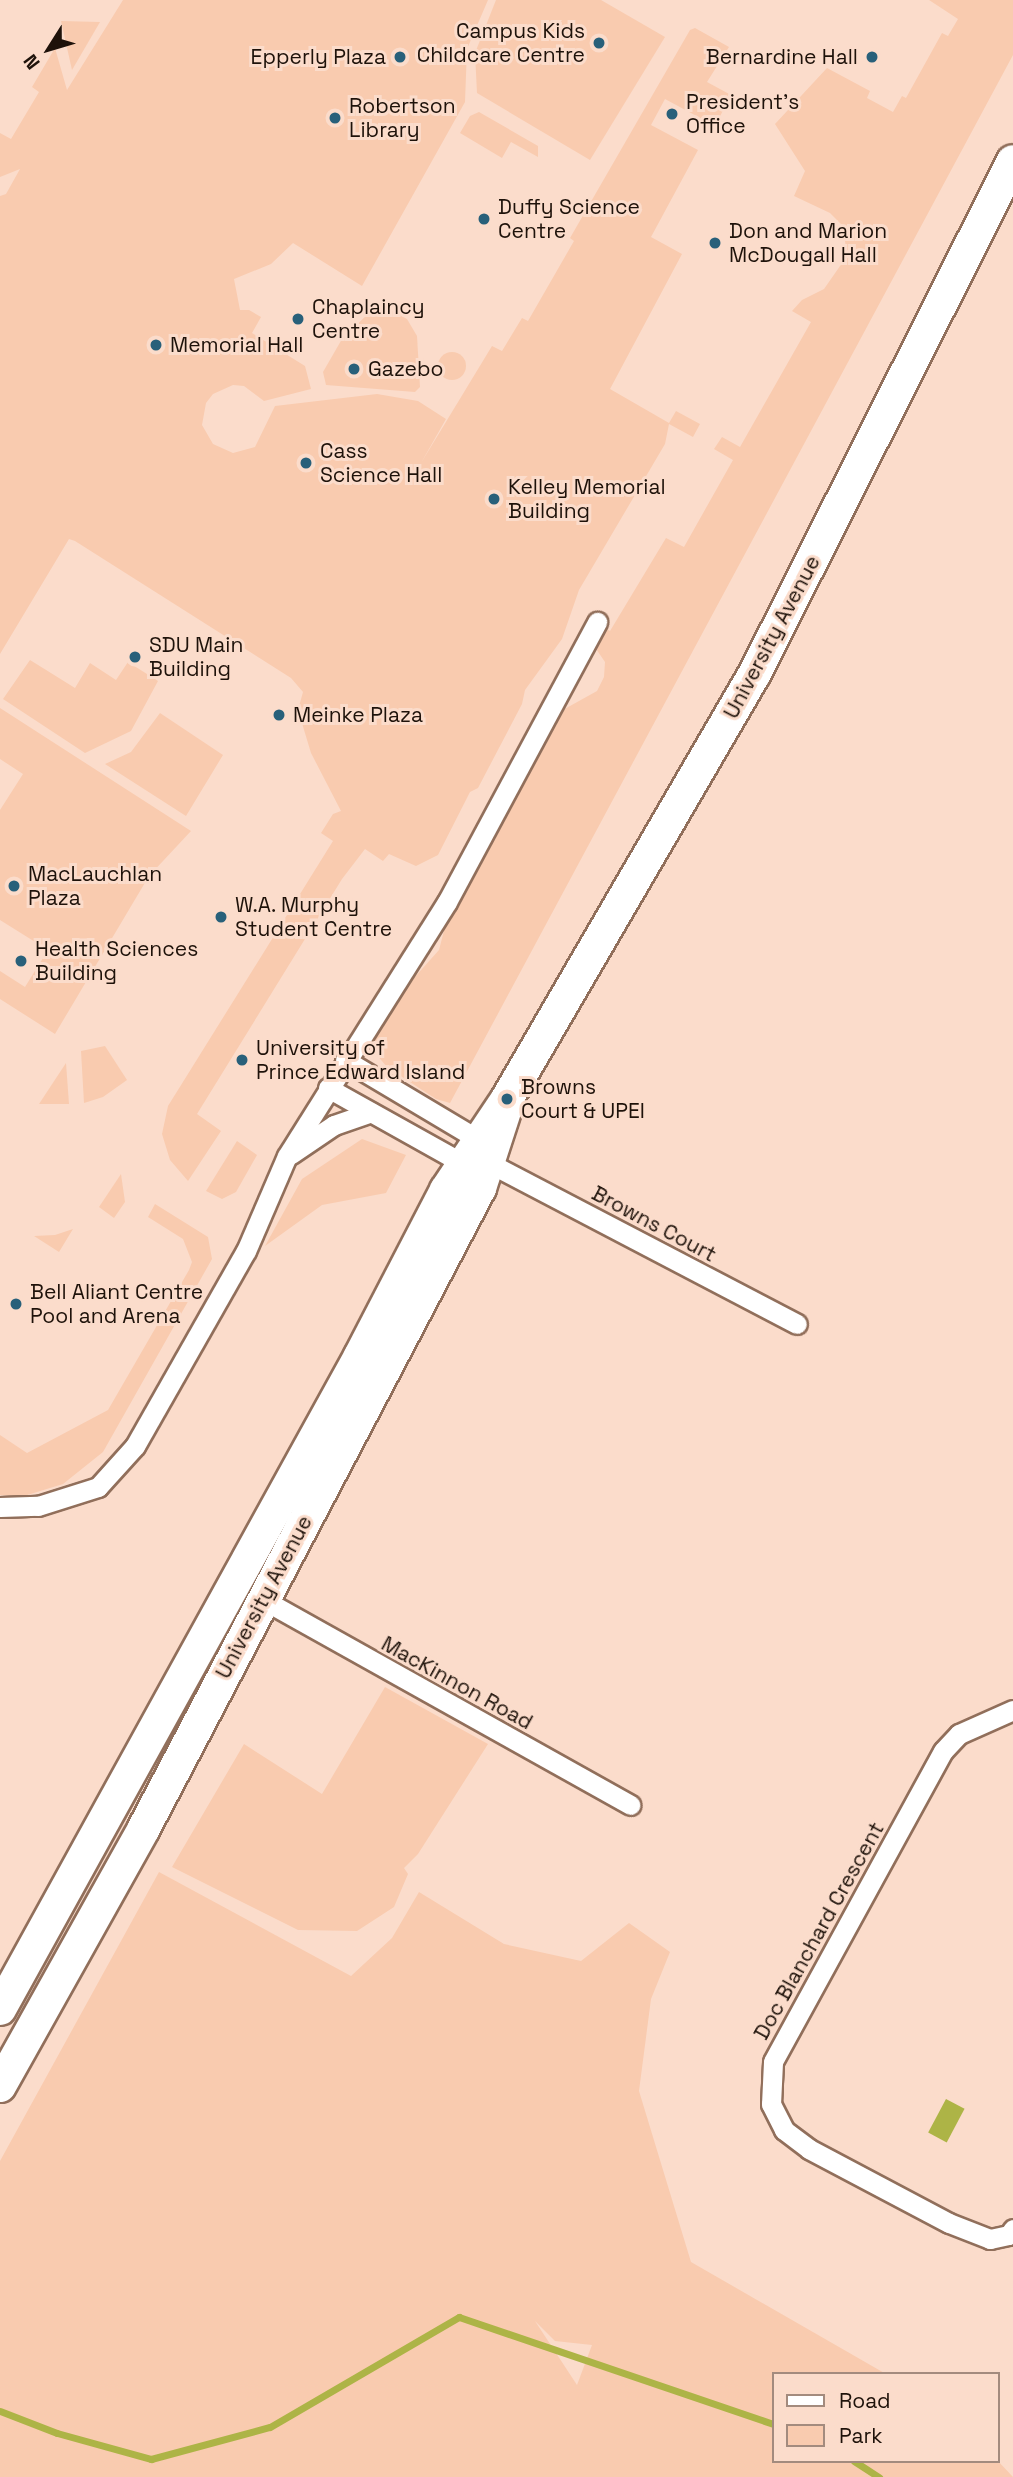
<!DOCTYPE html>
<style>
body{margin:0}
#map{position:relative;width:1013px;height:2477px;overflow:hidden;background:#fbdccb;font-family:"Space Grotesk",sans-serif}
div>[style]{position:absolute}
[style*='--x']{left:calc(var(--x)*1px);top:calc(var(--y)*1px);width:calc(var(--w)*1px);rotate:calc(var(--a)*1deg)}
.green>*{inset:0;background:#f9cbaf}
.round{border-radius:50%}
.water>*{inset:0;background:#adb446;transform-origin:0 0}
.stream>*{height:7px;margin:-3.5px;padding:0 3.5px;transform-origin:3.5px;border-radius:3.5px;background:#adb446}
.roads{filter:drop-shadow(2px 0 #916f5b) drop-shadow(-2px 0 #916f5b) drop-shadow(0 2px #916f5b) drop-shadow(0 -2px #916f5b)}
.street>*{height:19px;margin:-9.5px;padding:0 9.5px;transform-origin:9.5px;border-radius:9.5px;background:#fff}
.primary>*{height:32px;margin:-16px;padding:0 16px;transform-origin:16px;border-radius:16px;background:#fff}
.dots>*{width:19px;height:19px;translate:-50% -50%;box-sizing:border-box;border:4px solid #fbdccb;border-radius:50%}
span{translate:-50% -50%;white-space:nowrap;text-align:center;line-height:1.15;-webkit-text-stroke:6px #fbdccb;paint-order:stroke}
.poi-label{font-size:21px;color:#1e120a}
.right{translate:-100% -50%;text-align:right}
.left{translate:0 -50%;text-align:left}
.street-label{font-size:21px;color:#1e120a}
.legend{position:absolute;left:772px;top:2372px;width:228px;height:91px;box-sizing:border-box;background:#fbdccb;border:2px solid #a38b7e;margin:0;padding:9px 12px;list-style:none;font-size:21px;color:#1e120a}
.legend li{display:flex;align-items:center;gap:14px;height:35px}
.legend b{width:35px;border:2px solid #a38b7e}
.north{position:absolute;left:14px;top:14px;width:70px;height:70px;-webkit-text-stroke:5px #fbdccb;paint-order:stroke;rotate:233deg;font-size:19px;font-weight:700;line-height:28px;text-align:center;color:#1e120a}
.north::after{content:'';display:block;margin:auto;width:24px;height:32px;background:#1e120a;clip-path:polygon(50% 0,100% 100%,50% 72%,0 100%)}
</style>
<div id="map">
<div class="green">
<div style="clip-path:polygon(123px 0,488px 0,467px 49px,465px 102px,362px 286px,293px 243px,271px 264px,234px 279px,240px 310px,249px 310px,261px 317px,252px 333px,305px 366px,311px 389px,264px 401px,244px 386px,233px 385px,213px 394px,206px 403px,202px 425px,213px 444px,233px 453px,255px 447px,275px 406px,377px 394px,418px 401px,446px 419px,421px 463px,492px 346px,502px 351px,522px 318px,528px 321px,574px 241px,570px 238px,690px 30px,695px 28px,729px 47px,707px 82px,731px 95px,715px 126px,665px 99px,651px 125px,698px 150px,651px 237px,682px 254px,610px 389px,669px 423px,676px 411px,700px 424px,693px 437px,669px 424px,665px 444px,579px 590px,562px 639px,525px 690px,522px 704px,478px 788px,470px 792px,438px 855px,416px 866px,389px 854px,383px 861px,365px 849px,342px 879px,197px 1114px,221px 1131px,188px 1181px,170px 1160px,162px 1134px,168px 1106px,333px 841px,321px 833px,333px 814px,341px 811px,311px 753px,298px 710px,303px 692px,291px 678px,75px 541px,69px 539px,0 654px,0 196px,6px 194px,20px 169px,0 177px,0 133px,11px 139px,39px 92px,32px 87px,55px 48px,67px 90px)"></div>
<div style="clip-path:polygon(496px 0,601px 0,665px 37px,590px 160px,477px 93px,475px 53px)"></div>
<div style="clip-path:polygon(929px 0,1013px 0,1013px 55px,450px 1103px,436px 1099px,387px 1067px,376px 1054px,374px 1036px,397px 997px,439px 950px,453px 896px,552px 716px,597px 691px,604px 677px,605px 662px,588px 637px,597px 623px,610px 631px,666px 538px,684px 547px,733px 460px,714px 449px,722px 437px,740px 447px,811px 322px,792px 311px,802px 300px,824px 289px,847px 256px,843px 226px,830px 213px,794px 196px,805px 171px,775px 124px,827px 68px,870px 91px,867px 98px,893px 112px,902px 96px,906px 98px,942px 33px,948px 36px,958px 19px)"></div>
<div style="clip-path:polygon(61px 21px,100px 22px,72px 70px)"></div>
<div style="clip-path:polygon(479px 112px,538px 146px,538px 157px,511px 142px,502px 158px,460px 133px,470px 116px)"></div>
<div style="clip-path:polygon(390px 310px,407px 319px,417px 336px,420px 387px,415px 392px,326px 385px,323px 372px,342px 339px,370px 312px)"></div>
<div class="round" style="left:438px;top:352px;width:28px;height:28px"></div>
<div style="clip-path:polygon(30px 660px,75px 688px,90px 663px,116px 680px,128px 662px,158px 681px,131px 731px,85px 753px,3px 699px)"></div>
<div style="clip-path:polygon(0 708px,191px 831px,149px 876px,55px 1034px,0 999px,0 971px,25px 987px,48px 950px,0 920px,0 810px,23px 774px,0 759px)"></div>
<div style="clip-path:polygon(160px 713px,223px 755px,186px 816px,105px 764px,131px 752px)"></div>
<div style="clip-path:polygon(105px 1046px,127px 1080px,103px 1097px,84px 1103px,81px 1051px)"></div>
<div style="clip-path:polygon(66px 1063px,69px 1104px,39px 1104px)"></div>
<div style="clip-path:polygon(362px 1139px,406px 1155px,386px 1193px,322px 1205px,265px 1246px,302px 1179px)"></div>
<div style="clip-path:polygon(237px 1141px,257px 1155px,236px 1192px,222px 1199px,206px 1191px)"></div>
<div style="clip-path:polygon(121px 1174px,125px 1202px,114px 1218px,99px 1207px)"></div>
<div style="clip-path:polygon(155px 1204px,208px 1237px,212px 1259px,103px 1452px,63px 1484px,24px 1496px,0 1495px,0 1435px,27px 1453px,108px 1410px,189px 1270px,192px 1262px,183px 1239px,148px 1217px)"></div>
<div style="clip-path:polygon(73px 1229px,59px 1252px,34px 1236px,55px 1235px)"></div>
<div style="clip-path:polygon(385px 1687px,488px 1744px,418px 1854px,404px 1868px,408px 1874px,394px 1907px,357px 1931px,298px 1930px,172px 1867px,244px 1744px,322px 1794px)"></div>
<div style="clip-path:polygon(evenodd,159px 1872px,351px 1976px,392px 1938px,419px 1892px,504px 1944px,581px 1961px,629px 1923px,670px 1952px,651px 1999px,639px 2091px,691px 2262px,886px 2374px,773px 2374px,773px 2461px,997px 2460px,1013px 2477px,0 2477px,0 2161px,159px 1872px,535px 2321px,555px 2341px,592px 2345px,577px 2385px,535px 2321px)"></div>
</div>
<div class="water">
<div style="left:946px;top:2099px;width:21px;height:38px;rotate:28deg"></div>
</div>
<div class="stream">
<div style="--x:0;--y:2411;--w:61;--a:21.1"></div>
<div style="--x:57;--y:2433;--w:98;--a:15.5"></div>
<div style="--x:151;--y:2459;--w:123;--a:-15.1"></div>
<div style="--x:270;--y:2427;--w:219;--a:-30.2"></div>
<div style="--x:459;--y:2317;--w:332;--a:18.8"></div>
<div style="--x:854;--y:2461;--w:30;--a:33"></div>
</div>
<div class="roads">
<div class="street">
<div style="--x:345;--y:1060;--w:152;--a:30.8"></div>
<div style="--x:476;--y:1138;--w:15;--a:62"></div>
<div style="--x:328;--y:1088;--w:154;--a:29.2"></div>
<div style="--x:462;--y:1163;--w:29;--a:2"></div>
<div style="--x:491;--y:1164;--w:345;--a:27.6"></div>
<div style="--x:291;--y:1154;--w:52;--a:-34"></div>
<div style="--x:334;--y:1125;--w:39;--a:-19"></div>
<div style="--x:0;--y:1507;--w:38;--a:-2"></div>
<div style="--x:38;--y:1506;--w:63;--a:-17.6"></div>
<div style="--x:98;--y:1487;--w:55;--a:-47.9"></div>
<div style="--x:135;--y:1446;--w:224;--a:-60.4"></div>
<div style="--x:246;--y:1251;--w:103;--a:-66.7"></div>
<div style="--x:287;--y:1156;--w:300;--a:-57.8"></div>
<div style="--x:447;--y:902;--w:318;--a:-61.8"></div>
<div style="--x:262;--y:1599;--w:422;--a:29.2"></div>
<div style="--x:1013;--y:1710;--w:59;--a:156"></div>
<div style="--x:959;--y:1734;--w:23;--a:133"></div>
<div style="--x:943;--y:1751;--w:354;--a:118.7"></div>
<div style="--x:773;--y:2062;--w:42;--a:92.7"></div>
<div style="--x:771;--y:2104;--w:29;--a:63"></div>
<div style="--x:784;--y:2130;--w:31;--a:37"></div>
<div style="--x:809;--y:2149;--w:158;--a:27.9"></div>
<div style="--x:949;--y:2223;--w:44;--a:21.3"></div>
<div style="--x:990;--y:2239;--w:19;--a:-12"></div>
<div style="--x:1009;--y:2235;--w:7;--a:-56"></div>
</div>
<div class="primary">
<div style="--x:0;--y:2009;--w:746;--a:-61.13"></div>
<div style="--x:360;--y:1356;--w:187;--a:-62.6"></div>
<div style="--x:446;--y:1190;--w:110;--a:-56.2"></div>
<div style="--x:507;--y:1099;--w:493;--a:-59.8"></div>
<div style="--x:755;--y:673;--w:573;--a:-63.26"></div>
<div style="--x:0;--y:2086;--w:295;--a:-60.8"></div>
<div style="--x:144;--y:1828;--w:723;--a:-62.3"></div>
<div style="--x:480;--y:1188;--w:81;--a:-72"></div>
</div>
</div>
<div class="dots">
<div style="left:599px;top:43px;background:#28607a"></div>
<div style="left:400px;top:57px;background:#28607a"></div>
<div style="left:872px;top:57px;background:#28607a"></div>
<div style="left:672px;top:114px;background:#28607a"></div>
<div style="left:335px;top:118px;background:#28607a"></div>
<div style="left:484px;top:219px;background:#28607a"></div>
<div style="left:715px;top:243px;background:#28607a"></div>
<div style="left:298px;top:319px;background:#28607a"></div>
<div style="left:156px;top:345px;background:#28607a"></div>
<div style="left:354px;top:369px;background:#28607a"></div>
<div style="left:306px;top:463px;background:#28607a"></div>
<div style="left:494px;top:499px;background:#28607a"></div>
<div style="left:135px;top:657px;background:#28607a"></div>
<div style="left:279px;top:715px;background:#28607a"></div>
<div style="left:14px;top:886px;background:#28607a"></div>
<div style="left:221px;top:917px;background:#28607a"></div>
<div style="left:21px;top:961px;background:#28607a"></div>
<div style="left:242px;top:1060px;background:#28607a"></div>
<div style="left:507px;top:1099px;background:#28607a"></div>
<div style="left:16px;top:1304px;background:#28607a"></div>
</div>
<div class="poi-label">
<span class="right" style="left:585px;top:43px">Campus Kids<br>Childcare Centre</span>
<span class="right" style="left:386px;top:57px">Epperly Plaza</span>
<span class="right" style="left:858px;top:57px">Bernardine Hall</span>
<span class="left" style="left:686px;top:114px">President's<br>Office</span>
<span class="left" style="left:349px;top:118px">Robertson<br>Library</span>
<span class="left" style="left:498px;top:219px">Duffy Science<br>Centre</span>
<span class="left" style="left:729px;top:243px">Don and Marion<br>McDougall Hall</span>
<span class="left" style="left:312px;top:319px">Chaplaincy<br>Centre</span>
<span class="left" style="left:170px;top:345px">Memorial Hall</span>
<span class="left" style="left:368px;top:369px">Gazebo</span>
<span class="left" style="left:320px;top:463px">Cass<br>Science Hall</span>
<span class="left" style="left:508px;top:499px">Kelley Memorial<br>Building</span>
<span class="left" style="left:149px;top:657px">SDU Main<br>Building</span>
<span class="left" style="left:293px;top:715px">Meinke Plaza</span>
<span class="left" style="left:28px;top:886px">MacLauchlan<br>Plaza</span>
<span class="left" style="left:235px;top:917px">W.A. Murphy<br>Student Centre</span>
<span class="left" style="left:35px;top:961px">Health Sciences<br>Building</span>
<span class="left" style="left:256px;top:1060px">University of<br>Prince Edward Island</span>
<span class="left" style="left:521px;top:1099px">Browns<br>Court &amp; UPEI</span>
<span class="left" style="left:30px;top:1304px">Bell Aliant Centre<br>Pool and Arena</span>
</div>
<div class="street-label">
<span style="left:772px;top:637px;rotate:-62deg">University Avenue</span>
<span style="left:654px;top:1224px;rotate:28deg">Browns Court</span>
<span style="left:264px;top:1597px;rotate:-62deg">University Avenue</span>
<span style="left:457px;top:1683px;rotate:29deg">MacKinnon Road</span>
<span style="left:819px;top:1931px;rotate:-61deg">Doc Blanchard Crescent</span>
</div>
<ul class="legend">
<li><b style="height:9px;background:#fff"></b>Road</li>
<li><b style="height:19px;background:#f9cbaf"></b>Park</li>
</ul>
<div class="north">N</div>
</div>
